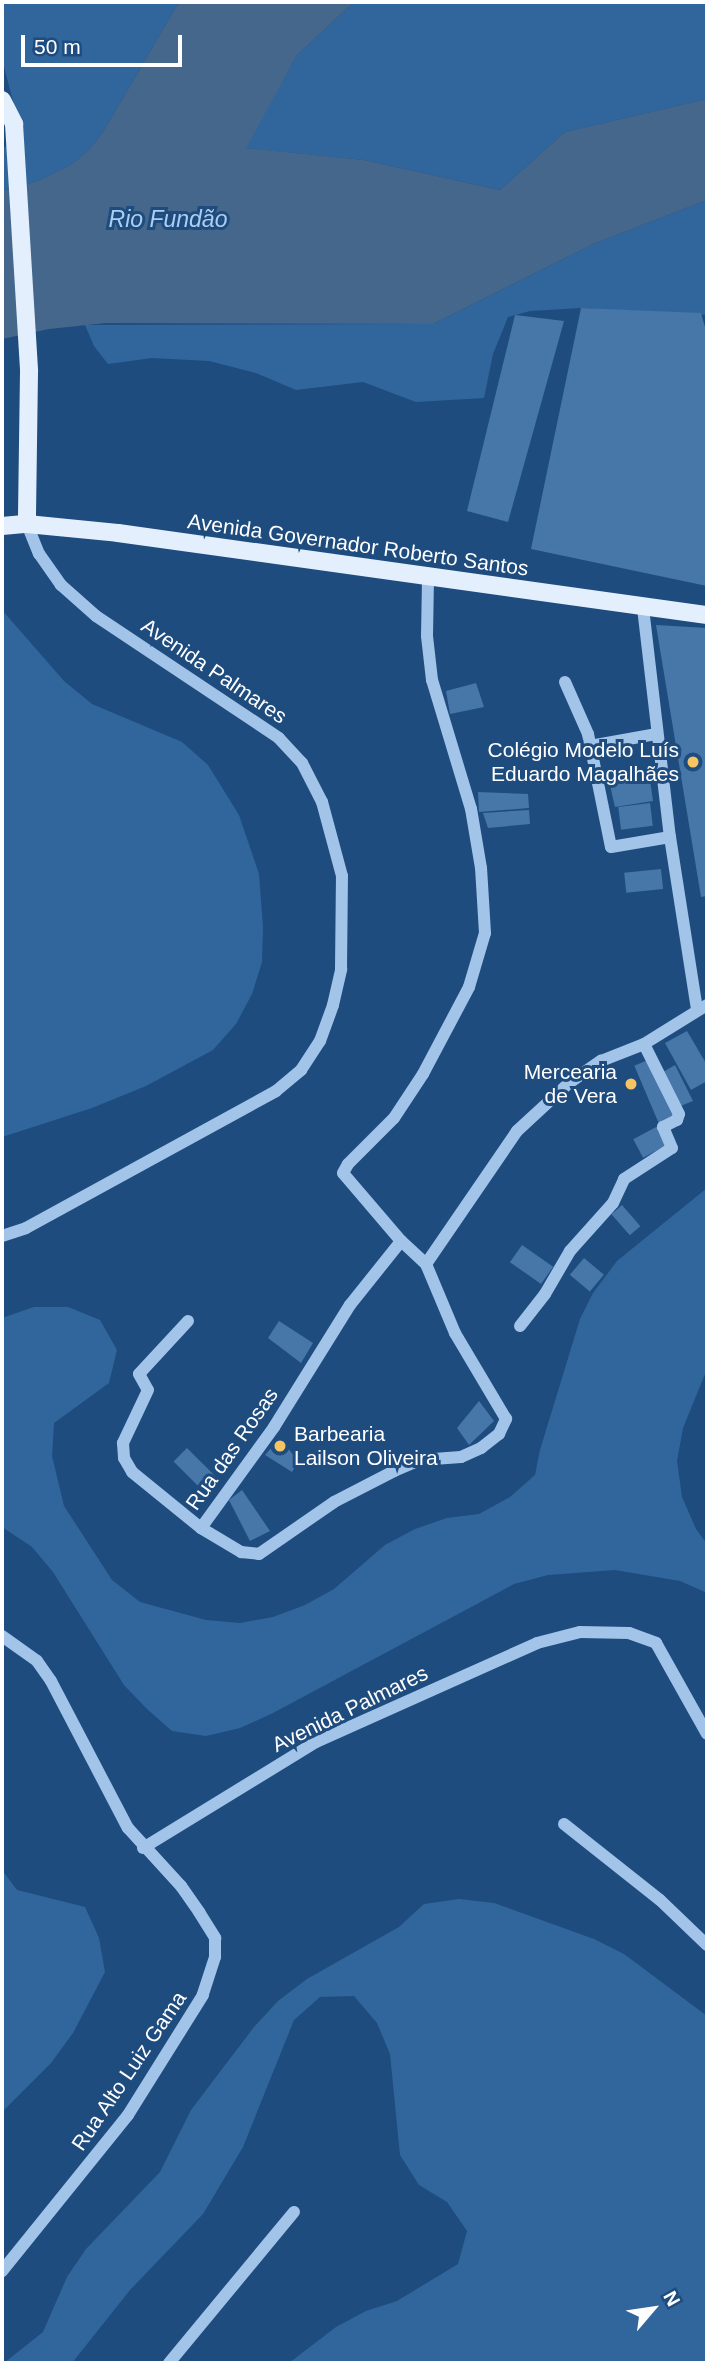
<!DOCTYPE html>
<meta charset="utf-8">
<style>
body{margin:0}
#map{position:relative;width:709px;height:2365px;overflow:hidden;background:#1e4c7e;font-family:Helvetica,sans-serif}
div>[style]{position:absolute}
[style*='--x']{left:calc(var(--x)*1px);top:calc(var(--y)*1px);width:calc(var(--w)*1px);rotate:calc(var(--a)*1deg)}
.green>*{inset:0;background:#31669d}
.water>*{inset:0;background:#45678c}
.building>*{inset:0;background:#4776a8;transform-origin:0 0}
.minor>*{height:12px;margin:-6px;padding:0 6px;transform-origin:6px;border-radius:6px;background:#a2c4e8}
.major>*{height:18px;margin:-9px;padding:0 9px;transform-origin:9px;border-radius:9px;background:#e4effe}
.dots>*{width:19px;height:19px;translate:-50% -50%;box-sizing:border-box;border:4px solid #1e4c7e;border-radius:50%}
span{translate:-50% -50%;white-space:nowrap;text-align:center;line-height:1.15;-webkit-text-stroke:6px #1e4c7e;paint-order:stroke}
.street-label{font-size:21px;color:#fff}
.poi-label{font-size:21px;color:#fff}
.right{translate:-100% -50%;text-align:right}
.left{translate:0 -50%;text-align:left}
.water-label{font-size:23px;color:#adcef0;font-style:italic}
.frame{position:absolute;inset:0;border:4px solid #fff;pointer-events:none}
.north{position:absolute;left:618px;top:2274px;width:70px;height:70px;-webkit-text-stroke:5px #1e4c7e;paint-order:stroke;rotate:61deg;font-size:19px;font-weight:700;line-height:28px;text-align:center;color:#fff}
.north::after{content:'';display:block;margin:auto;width:24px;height:32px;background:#fff;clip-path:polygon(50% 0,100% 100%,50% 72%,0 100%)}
.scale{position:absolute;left:21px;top:35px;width:161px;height:32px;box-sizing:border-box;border:4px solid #fff;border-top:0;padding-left:9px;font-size:21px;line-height:24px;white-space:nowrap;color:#fff;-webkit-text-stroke:5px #1e4c7e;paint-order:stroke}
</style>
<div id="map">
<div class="green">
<div style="clip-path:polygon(2px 2px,179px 2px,103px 132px,88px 151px,69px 166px,35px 182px,2px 191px,2px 150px,21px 132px,2px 59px)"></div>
<div style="clip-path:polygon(354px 2px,707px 2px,707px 99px,565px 132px,500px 190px,364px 160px,245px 148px,297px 55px)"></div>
<div style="clip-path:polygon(707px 200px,707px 315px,581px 308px,530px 311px,508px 317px,493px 354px,484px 398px,416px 402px,363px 382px,296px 390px,256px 373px,209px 361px,152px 358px,108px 364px,94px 346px,85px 325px,433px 324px,593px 244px)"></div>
<div style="clip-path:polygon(2px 610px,64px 681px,92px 704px,182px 742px,208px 765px,239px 815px,259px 874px,263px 927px,262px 962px,252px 994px,236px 1024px,213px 1050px,146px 1086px,92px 1108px,2px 1137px)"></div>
<div style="clip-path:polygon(707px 1188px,707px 1369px,683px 1428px,677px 1461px,682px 1497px,696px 1529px,707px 1544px,707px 1593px,680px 1581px,615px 1570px,548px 1575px,514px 1584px,273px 1713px,240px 1728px,206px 1736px,172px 1731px,147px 1709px,124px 1685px,53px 1572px,32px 1547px,2px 1527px,2px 1318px,34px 1307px,68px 1307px,100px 1320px,117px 1350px,109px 1383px,54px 1423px,52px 1456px,64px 1506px,112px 1580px,140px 1602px,206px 1620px,240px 1623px,273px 1617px,305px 1605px,334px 1589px,385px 1545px,415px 1529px,447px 1518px,479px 1514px,510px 1497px,535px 1475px,540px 1450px,580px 1319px,593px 1293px,617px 1261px)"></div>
<div style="clip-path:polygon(2px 1870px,17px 1890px,85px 1907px,99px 1938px,105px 1972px,73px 2033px,51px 2063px,2px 2112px)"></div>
<div style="clip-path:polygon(459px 1899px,494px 1903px,594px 1939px,624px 1954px,707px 2016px,707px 2363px,289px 2363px,336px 2327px,366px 2311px,397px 2301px,458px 2264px,467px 2231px,447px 2202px,419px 2185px,400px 2155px,390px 2054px,377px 2023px,354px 1996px,320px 1997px,294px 2020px,243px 2147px,203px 2214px,130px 2290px,72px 2363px,4px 2363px,43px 2332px,67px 2277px,86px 2249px,160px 2172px,191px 2110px,254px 2027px,278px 2001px,307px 1979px,399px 1927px,424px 1904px)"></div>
</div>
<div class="water">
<div style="clip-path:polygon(179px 2px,354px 2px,297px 55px,246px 148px,364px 160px,500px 190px,565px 132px,707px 99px,707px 200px,593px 244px,433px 324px,106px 323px,49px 329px,2px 339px,2px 191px,35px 182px,69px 166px,88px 151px,103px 132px)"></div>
</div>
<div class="building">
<div style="clip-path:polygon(581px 308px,701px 313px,707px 334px,707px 586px,531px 549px)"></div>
<div style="clip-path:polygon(515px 315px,564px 321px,508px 522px,467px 511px)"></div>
<div style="clip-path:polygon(656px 625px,707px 628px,707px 896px,701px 897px)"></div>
<div style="clip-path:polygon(476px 683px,484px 707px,450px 714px,446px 691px)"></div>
<div style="clip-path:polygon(650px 780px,653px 801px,615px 807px,609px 781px)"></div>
<div style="clip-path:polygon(478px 792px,528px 794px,529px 808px,479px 812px)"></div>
<div style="left:650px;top:803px;width:23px;height:32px;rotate:83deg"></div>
<div style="clip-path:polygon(529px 810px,530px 824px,488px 828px,483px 813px)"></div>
<div style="left:661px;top:869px;width:20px;height:37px;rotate:84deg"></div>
<div style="clip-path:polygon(687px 1031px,707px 1065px,707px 1081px,691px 1090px,665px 1043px)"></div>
<div style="left:650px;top:1059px;width:63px;height:17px;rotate:67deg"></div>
<div style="clip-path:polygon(675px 1065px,693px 1101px,678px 1107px,663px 1072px)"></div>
<div style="left:658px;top:1126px;width:21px;height:28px;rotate:62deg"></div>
<div style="left:622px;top:1205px;width:28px;height:14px;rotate:49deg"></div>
<div style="left:522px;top:1245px;width:38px;height:21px;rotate:35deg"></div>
<div style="left:584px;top:1258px;width:26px;height:22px;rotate:40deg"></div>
<div style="clip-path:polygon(279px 1321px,313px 1343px,301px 1363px,268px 1338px)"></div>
<div style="clip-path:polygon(479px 1401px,494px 1421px,469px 1445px,457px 1428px)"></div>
<div style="clip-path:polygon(280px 1438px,298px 1461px,292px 1472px,265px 1455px)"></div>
<div style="left:187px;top:1448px;width:45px;height:19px;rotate:45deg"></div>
<div style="clip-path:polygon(242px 1490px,270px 1531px,250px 1541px,229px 1500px)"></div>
</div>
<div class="minor">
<div style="--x:643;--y:608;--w:231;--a:83.3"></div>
<div style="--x:670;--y:837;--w:174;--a:81.1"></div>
<div style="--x:565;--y:682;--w:57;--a:66.1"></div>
<div style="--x:588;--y:734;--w:115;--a:78.5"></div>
<div style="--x:611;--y:847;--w:60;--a:-9.6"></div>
<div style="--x:590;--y:746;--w:68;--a:-10.2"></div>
<div style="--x:2;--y:1236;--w:25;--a:-18"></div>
<div style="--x:26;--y:1228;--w:285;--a:-28.7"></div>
<div style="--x:276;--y:1091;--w:33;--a:-40"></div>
<div style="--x:301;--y:1070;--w:35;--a:-57"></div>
<div style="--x:320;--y:1041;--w:38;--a:-70"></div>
<div style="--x:333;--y:1005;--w:37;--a:-77"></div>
<div style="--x:341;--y:969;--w:93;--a:-89.4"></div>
<div style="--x:342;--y:876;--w:77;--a:-105.1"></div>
<div style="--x:322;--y:802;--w:44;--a:-117.1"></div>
<div style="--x:302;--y:763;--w:34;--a:-133"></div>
<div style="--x:279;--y:738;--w:220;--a:-146.3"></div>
<div style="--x:96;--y:616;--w:47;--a:-138.5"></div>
<div style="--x:61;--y:585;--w:38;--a:-125"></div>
<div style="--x:39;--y:554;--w:32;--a:-112"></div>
<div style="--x:426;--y:1264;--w:161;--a:-55.6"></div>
<div style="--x:517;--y:1131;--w:71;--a:-42.7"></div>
<div style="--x:569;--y:1083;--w:39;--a:-35"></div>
<div style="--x:601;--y:1061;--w:46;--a:-21.6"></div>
<div style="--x:644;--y:1044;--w:74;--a:-31.8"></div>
<div style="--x:188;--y:1321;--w:72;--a:132.8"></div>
<div style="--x:139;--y:1374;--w:18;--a:61"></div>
<div style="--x:148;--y:1390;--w:59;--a:115.3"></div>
<div style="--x:123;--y:1443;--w:15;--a:86"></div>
<div style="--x:124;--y:1458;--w:16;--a:60"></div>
<div style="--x:132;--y:1472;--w:89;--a:39.1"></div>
<div style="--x:201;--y:1528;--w:125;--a:-54.1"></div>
<div style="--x:274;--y:1427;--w:144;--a:-58.1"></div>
<div style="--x:350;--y:1305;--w:82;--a:-51.4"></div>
<div style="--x:520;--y:1326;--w:41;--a:-52"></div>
<div style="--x:545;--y:1294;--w:50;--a:-59.8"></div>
<div style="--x:570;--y:1251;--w:64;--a:-48.1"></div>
<div style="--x:613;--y:1203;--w:26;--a:-65"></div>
<div style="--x:624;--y:1179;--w:57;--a:-32.9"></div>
<div style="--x:672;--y:1148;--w:23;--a:-113"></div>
<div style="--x:663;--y:1127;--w:16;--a:-27"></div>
<div style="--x:677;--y:1120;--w:6;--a:-72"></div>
<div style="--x:679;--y:1114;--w:78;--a:-116.6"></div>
<div style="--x:201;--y:1528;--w:47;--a:31"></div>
<div style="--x:241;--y:1552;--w:18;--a:6"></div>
<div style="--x:259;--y:1554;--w:91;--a:-34.7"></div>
<div style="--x:334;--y:1502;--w:68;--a:-27.3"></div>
<div style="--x:394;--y:1471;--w:28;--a:-23"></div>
<div style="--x:420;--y:1460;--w:41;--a:-4.2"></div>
<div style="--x:461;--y:1457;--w:22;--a:-24"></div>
<div style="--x:481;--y:1448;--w:23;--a:-38"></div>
<div style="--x:499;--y:1434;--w:17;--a:-65"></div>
<div style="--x:506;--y:1419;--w:100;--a:-120.7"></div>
<div style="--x:455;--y:1333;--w:75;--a:-112.8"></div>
<div style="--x:426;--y:1264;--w:34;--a:-137"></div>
<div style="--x:401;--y:1241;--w:89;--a:-130.5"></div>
<div style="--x:343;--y:1173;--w:10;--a:-61"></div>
<div style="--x:348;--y:1164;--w:65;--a:-45"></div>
<div style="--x:394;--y:1118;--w:53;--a:-56.6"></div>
<div style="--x:423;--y:1074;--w:98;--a:-62.1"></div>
<div style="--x:469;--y:987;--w:56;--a:-73.5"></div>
<div style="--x:485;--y:933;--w:65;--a:-93.5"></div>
<div style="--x:481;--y:868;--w:60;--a:-99.6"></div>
<div style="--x:471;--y:809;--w:135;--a:-106.8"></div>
<div style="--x:432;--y:680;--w:44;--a:-96.5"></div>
<div style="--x:427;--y:636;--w:58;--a:-89"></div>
<div style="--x:2;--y:1636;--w:43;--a:35.5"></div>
<div style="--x:37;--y:1661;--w:24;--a:55"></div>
<div style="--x:51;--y:1681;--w:166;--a:62.4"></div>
<div style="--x:128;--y:1828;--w:79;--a:47.6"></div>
<div style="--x:181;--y:1886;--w:32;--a:55"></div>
<div style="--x:199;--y:1912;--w:31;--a:58"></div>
<div style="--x:215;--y:1938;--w:19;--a:90"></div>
<div style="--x:215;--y:1957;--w:40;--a:108"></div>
<div style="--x:203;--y:1995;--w:142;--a:122"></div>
<div style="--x:128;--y:2115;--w:201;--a:128.9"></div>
<div style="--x:564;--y:1824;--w:122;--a:38.4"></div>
<div style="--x:660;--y:1900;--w:65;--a:43.8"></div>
<div style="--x:143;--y:1848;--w:203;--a:-31.5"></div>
<div style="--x:316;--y:1742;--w:242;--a:-24.1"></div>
<div style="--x:537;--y:1643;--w:44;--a:-14.3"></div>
<div style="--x:580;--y:1632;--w:49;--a:1.2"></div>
<div style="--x:629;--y:1633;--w:29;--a:20"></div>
<div style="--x:656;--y:1643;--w:104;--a:60.7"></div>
<div style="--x:169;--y:2363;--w:196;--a:-50.4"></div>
</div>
<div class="major">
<div style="--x:2;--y:100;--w:27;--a:63"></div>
<div style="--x:14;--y:124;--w:248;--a:86.5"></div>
<div style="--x:29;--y:372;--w:152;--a:90.8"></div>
<div style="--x:2;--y:526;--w:25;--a:-5"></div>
<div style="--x:27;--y:524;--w:91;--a:5.6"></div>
<div style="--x:118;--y:533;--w:595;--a:7.93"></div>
</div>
<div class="dots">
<div style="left:693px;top:762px;background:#f6c561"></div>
<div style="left:631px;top:1084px;background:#f6c561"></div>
<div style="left:280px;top:1446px;background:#f6c561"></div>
</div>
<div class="street-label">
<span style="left:358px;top:545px;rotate:8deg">Avenida Governador Roberto Santos</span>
<span style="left:214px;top:671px;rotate:34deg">Avenida Palmares</span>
<span style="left:232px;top:1449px;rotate:-55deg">Rua das Rosas</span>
<span style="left:350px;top:1709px;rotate:-26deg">Avenida Palmares</span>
<span style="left:129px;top:2071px;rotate:-56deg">Rua Alto Luiz Gama</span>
</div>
<div class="poi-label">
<span class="right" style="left:679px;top:762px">Colégio Modelo Luís<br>Eduardo Magalhães</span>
<span class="right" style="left:617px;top:1084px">Mercearia<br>de Vera</span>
<span class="left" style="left:294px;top:1446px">Barbearia<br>Lailson Oliveira</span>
</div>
<div class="water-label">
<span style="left:168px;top:219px">Rio Fundão</span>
</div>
<div class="frame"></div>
<div class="north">N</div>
<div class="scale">50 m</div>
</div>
